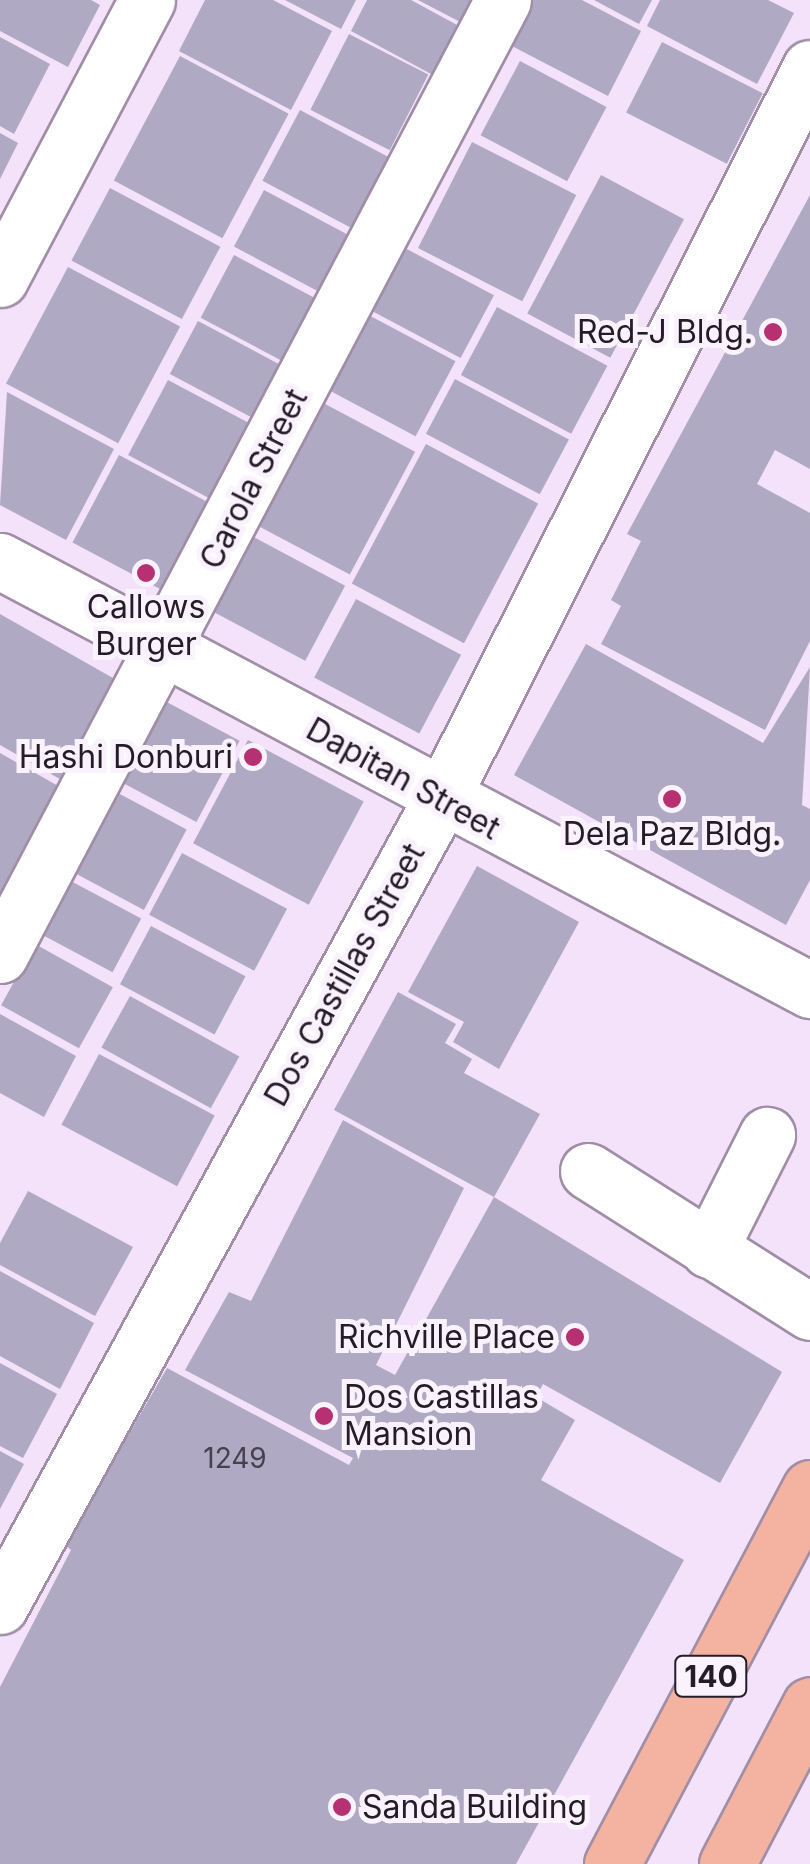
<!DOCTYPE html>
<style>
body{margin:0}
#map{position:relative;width:810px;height:1864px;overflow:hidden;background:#f4e1fa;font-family:Inter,sans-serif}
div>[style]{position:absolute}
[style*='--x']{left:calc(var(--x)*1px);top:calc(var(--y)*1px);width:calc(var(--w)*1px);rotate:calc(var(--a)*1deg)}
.building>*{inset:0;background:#afa9c4;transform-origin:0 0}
.roads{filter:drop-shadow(2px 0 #a08ea6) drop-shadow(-2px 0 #a08ea6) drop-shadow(0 2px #a08ea6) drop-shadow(0 -2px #a08ea6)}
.minor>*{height:55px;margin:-27.5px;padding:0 27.5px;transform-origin:27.5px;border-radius:27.5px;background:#fff}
.major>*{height:55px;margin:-27.5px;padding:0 27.5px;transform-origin:27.5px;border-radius:27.5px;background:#f4b3a1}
.dots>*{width:28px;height:28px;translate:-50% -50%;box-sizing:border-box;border:5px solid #faf2fd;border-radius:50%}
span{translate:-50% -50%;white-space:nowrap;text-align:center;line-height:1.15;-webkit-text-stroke:10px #faf2fd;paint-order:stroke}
.number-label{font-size:28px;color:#47404e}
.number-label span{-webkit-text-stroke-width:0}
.shield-label span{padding:2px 8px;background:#faf2fd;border:2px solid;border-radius:8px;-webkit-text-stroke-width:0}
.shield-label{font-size:30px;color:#241d27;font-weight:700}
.poi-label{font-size:32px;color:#241d27}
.right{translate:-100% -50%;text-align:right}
.left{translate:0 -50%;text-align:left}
.street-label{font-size:32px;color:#241d27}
</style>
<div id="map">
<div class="building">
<div style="clip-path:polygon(0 0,91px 0,100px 5px,68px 67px,0 31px)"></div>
<div style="clip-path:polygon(205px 0,273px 0,332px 31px,291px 110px,179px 51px)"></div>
<div style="clip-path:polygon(285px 0,356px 0,341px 29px)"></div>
<div style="clip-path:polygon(367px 0,411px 0,459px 26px,433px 75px,351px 31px)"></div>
<div style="clip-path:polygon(418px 0,479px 0,466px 25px)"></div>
<div style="clip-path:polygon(533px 0,582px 0,641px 31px,608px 96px,510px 45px)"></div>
<div style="clip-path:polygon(594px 0,652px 0,639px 24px)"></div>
<div style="clip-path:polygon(660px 0,768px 0,794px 13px,757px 84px,647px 26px)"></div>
<div style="left:349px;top:34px;width:89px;height:85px;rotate:27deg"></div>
<div style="clip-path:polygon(0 37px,50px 64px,14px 134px,0 126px)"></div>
<div style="left:662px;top:42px;width:113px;height:79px;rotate:27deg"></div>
<div style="left:180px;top:56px;width:123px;height:141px;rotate:28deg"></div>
<div style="left:520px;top:61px;width:98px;height:84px;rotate:28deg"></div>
<div style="left:300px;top:110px;width:106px;height:80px;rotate:28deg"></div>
<div style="clip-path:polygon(0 133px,18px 143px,0 179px)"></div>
<div style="left:472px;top:142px;width:117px;height:119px;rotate:27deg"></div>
<div style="left:601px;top:175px;width:94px;height:157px;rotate:28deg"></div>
<div style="left:110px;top:188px;width:125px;height:82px;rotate:28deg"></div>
<div style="left:264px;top:190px;width:101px;height:64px;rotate:28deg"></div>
<div style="clip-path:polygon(810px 195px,810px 469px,775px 450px,757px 484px,810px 513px,810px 641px,765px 730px,601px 644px,621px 606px,611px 600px,641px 541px,627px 534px)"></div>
<div style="left:403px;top:247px;width:103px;height:71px;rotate:28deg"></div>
<div style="left:234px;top:255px;width:97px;height:71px;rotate:28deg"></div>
<div style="left:68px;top:267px;width:127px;height:132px;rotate:28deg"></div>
<div style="left:497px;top:307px;width:125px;height:77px;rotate:28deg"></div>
<div style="left:361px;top:311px;width:107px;height:85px;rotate:28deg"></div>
<div style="left:198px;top:321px;width:100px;height:60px;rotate:28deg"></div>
<div style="left:455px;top:379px;width:129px;height:62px;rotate:28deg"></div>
<div style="left:168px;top:380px;width:102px;height:85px;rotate:28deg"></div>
<div style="clip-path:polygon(7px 392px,114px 449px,66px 540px,0 505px)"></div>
<div style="left:310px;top:396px;width:119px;height:139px;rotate:28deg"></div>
<div style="left:426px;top:444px;width:127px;height:158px;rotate:28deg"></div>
<div style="left:119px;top:455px;width:111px;height:99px;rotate:28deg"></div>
<div style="left:248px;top:534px;width:110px;height:85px;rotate:28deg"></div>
<div style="left:356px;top:599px;width:119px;height:89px;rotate:28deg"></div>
<div style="clip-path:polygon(0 614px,120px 682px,65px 782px,0 745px)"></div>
<div style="clip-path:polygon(586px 644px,763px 743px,810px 667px,802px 805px,810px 809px,810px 880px,786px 925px,514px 775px)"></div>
<div style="left:161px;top:699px;width:89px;height:92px;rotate:28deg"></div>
<div style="left:248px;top:740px;width:131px;height:117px;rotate:28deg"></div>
<div style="clip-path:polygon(0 753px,60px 787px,0 896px)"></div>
<div style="left:116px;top:792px;width:80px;height:91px;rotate:28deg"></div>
<div style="left:182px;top:853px;width:119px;height:70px;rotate:28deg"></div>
<div style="clip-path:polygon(477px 866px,579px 922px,499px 1069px,453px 1042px,464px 1022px,408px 992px)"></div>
<div style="left:67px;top:879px;width:84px;height:61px;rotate:28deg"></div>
<div style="left:151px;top:926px;width:107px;height:66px;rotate:28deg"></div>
<div style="left:35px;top:944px;width:89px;height:70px;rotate:29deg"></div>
<div style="clip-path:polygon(398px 992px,456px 1024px,445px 1043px,472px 1059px,464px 1073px,540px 1114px,494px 1197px,782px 1372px,720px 1483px,543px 1384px,536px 1397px,575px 1420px,541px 1480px,684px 1560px,516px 1864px,0 1864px,0 1687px,71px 1550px,65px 1545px,167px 1368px,349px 1465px,353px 1458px,185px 1370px,229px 1292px,251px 1301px,343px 1120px,464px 1188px,376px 1365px,395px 1375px,494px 1197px,334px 1110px)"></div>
<div style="left:130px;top:996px;width:125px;height:59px;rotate:29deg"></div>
<div style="clip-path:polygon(0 1014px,76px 1056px,44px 1117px,0 1093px)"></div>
<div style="left:99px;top:1054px;width:131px;height:80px;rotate:28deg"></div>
<div style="clip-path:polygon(28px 1191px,133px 1247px,95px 1316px,0 1265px,0 1243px)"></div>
<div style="clip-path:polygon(0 1271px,94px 1323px,60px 1389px,0 1356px)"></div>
<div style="clip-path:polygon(0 1363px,57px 1394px,23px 1458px,0 1446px)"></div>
<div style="clip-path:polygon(0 1451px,24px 1464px,0 1509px)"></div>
</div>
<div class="roads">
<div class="minor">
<div style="--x:0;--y:279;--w:315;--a:-62.2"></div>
<div style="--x:0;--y:561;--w:917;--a:27.91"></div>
<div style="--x:0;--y:955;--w:1079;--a:-62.22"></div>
<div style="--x:588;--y:1171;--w:263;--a:32.4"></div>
<div style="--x:709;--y:1250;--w:129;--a:-63.2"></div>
<div style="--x:0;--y:1606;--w:917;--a:-61.34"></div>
<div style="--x:440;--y:801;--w:821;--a:-63.22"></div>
</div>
<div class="major">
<div style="--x:612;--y:1864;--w:425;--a:-62.2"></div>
<div style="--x:727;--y:1864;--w:179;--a:-62.4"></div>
</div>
</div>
<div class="dots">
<div style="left:773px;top:332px;background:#b73072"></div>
<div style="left:146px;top:573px;background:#b73072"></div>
<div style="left:253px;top:757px;background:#b73072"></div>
<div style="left:672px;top:799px;background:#b73072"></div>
<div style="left:575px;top:1337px;background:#b73072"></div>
<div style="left:324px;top:1416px;background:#b73072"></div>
<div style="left:342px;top:1807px;background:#b73072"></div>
</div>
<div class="number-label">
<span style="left:235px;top:1458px">1249</span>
</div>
<div class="shield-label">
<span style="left:711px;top:1676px">140</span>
</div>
<div class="poi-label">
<span class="right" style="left:753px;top:332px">Red-J Bldg.</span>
<span style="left:146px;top:626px">Callows<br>Burger</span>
<span class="right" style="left:233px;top:757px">Hashi Donburi</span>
<span style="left:672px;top:834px">Dela Paz Bldg.</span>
<span class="right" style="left:555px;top:1337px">Richville Place</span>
<span class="left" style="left:344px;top:1416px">Dos Castillas<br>Mansion</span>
<span class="left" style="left:362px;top:1807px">Sanda Building</span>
</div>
<div class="street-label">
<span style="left:254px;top:479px;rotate:-63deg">Carola Street</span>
<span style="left:403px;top:779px;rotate:29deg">Dapitan Street</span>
<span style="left:345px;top:975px;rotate:-61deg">Dos Castillas Street</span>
</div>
</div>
